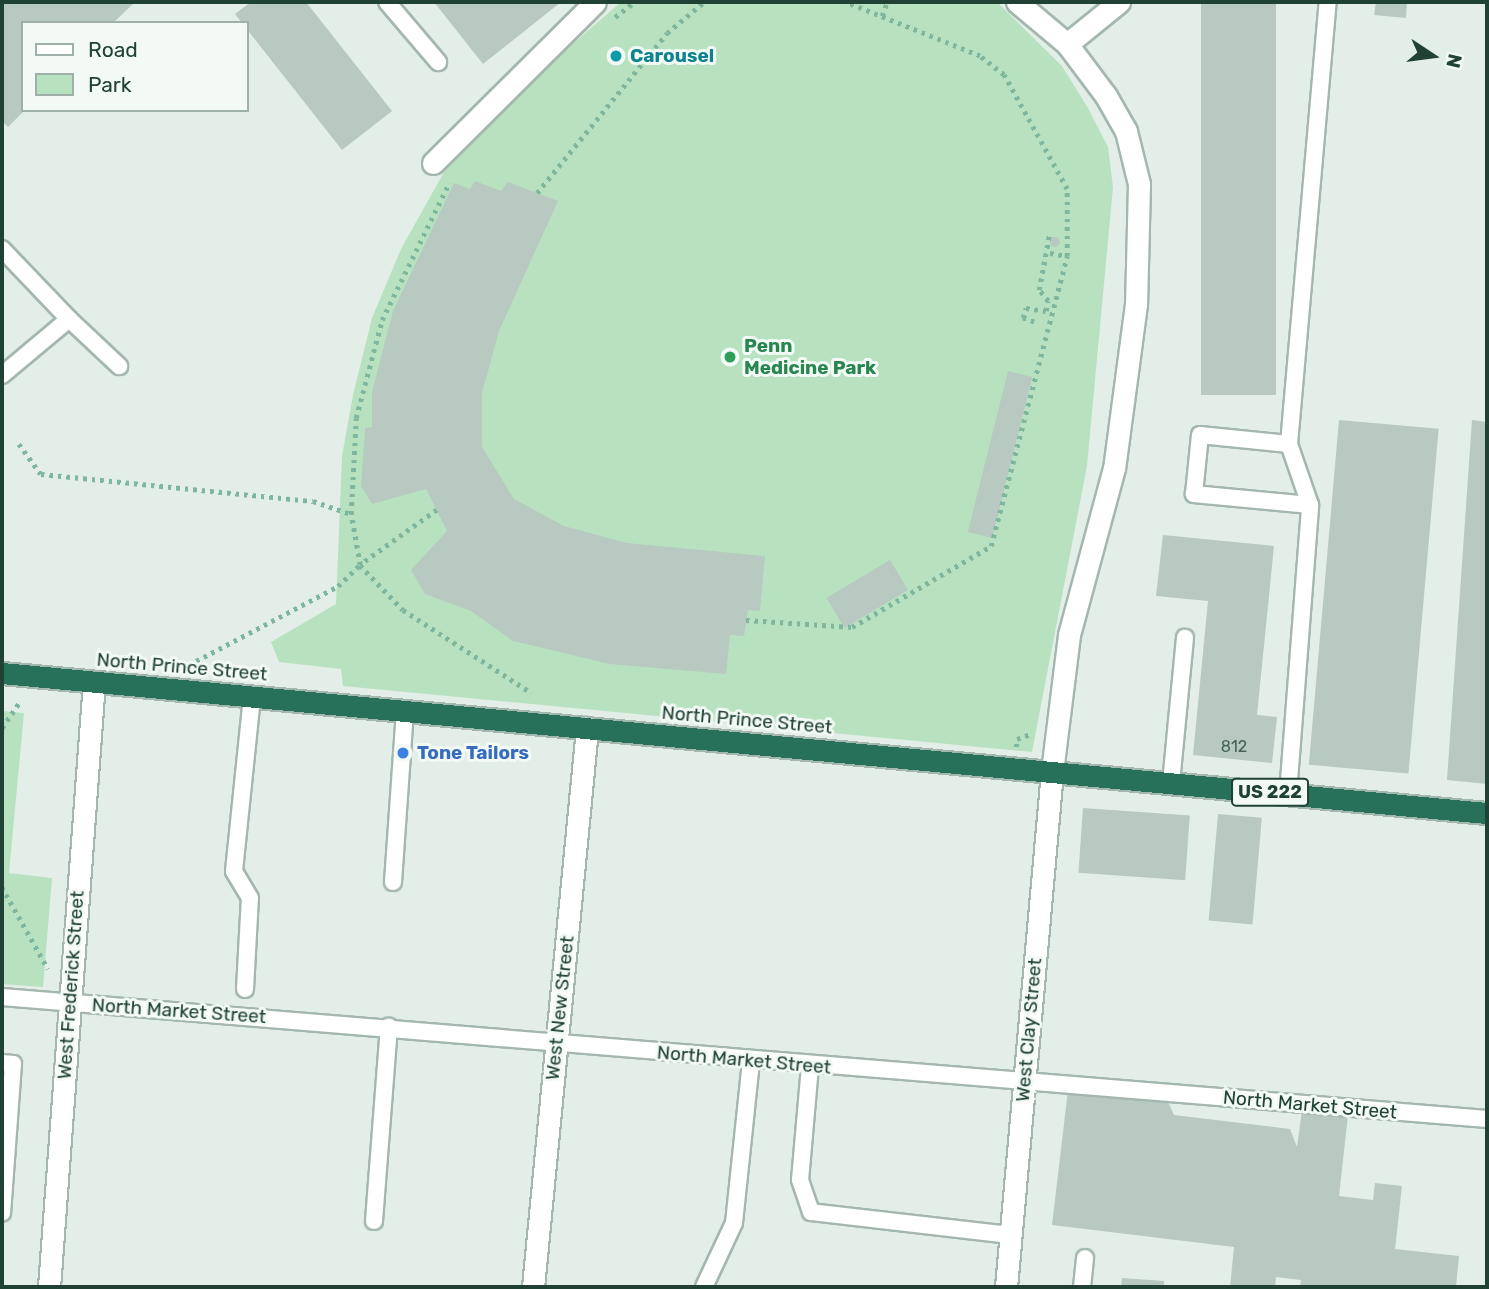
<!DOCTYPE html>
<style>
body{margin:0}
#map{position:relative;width:1489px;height:1289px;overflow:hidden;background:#e2eee7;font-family:Rubik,sans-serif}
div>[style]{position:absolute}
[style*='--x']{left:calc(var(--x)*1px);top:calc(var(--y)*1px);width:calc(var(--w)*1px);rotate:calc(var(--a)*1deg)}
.green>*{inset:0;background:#b8e2bf}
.building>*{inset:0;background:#b7c9c0;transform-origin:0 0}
.round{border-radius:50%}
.path>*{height:4.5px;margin-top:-2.25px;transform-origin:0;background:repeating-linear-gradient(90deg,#7eb69e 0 3.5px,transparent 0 8.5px)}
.roads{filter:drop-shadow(2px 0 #a4b7ae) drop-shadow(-2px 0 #a4b7ae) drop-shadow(0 2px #a4b7ae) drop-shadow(0 -2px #a4b7ae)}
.lane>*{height:16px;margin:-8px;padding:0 8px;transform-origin:8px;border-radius:8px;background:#fff}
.street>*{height:21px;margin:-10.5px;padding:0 10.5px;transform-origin:10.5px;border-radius:10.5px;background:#fff}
.secondary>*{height:21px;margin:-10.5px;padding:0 10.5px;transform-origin:10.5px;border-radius:10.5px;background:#fff}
.highway>*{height:21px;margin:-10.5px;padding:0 10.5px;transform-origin:10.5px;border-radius:10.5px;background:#27715a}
.dots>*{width:19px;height:19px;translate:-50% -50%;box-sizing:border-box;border:4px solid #f3faf6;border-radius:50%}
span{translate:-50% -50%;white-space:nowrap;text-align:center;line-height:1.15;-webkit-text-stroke:6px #f3faf6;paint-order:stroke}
.number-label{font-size:16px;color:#456457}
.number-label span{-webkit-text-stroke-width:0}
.shield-label span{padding:2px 5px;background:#f3faf6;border:2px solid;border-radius:5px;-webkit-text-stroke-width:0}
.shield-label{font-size:18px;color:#1f4234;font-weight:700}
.culture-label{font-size:19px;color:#0d838f;font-weight:700}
.left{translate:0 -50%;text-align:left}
.leisure-label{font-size:19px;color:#27864d;font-weight:700}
.street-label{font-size:19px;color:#1f4234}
.shop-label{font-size:19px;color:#366cbe;font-weight:700}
.frame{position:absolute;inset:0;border:4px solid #1f4234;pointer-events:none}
.legend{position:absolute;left:21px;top:21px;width:228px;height:91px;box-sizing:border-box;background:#f3faf6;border:2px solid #9eb0a8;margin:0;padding:9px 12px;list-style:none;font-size:21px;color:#1f4234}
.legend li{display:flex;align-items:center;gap:14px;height:35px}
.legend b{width:35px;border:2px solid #9eb0a8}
.north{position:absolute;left:1398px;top:21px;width:70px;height:70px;-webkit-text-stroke:5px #f3faf6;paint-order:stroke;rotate:103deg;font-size:19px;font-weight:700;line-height:28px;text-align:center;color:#1f4234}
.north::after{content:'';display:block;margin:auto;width:24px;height:32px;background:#1f4234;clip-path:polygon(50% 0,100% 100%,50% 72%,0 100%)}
</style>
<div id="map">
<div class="green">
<div style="clip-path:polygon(621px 2px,997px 2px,1062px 66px,1088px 108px,1108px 147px,1113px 187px,1087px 466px,1032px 752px,343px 686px,341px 669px,279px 662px,271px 642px,336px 604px,342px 456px,353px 395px,372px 318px,401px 249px,444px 172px,492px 114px)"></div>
<div style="clip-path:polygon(2px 711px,24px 713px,9px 873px,52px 878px,43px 987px,2px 984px)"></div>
</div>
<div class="building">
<div style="clip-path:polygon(2px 2px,135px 2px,113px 23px,23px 23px,23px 112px,8px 127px,2px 121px)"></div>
<div style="clip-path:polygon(251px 2px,306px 2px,392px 111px,342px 150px,235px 14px)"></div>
<div style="clip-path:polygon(434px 2px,561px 2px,483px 64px)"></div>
<div style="left:1201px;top:2px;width:75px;height:393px"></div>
<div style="clip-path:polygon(1376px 2px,1407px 2px,1406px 18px,1374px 15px)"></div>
<div style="clip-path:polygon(475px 181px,501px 191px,508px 182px,558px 201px,499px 331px,482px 393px,482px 447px,514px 499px,564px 526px,627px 543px,765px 556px,760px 611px,748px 610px,744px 636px,730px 635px,726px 674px,610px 664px,513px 641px,471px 611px,425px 594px,411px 570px,447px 531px,426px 489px,372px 504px,361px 486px,365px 428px,372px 427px,372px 392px,393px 311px,454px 183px,470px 189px)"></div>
<div class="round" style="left:1050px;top:237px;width:10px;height:10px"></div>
<div style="left:1008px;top:371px;width:25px;height:166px;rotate:14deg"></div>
<div style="left:1339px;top:420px;width:100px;height:346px;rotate:5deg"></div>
<div style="clip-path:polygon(1472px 420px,1487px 422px,1487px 784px,1447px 780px)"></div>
<div style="clip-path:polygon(1163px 535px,1274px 546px,1257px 715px,1277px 717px,1272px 763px,1193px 755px,1208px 601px,1156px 596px)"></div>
<div style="left:890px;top:560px;width:35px;height:74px;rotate:59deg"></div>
<div style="left:1083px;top:808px;width:107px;height:65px;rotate:4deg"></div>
<div style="left:1218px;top:814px;width:44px;height:107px;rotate:5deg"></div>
<div style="clip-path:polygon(1068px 1090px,1166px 1097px,1174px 1115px,1290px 1129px,1297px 1147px,1302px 1110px,1348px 1115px,1339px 1196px,1373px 1200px,1375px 1183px,1402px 1186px,1395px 1249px,1459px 1256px,1456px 1287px,1300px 1287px,1301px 1280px,1276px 1277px,1275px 1287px,1230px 1287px,1234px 1247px,1052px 1225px)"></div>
<div style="clip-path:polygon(1122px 1278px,1164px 1281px,1164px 1287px,1121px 1287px)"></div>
</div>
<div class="path">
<div style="--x:882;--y:16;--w:15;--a:-70"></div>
<div style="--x:615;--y:17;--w:24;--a:-38"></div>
<div style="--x:537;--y:193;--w:206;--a:-50.9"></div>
<div style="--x:667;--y:33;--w:48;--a:-40"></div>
<div style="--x:1050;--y:253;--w:17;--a:10"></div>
<div style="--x:1034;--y:322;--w:12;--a:-160"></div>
<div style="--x:1023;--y:318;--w:10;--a:-73"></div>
<div style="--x:1026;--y:308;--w:20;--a:9"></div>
<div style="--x:1046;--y:311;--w:10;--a:-79"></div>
<div style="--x:1048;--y:301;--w:14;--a:-129"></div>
<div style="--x:1039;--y:290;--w:55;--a:-79.5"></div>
<div style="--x:19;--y:444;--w:37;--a:54"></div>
<div style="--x:41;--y:474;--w:273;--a:5.7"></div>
<div style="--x:313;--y:501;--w:40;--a:18.9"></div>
<div style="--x:437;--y:510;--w:95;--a:144.5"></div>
<div style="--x:360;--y:565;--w:52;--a:-100"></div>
<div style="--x:351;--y:514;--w:96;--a:-87"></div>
<div style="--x:356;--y:418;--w:101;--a:-75.1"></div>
<div style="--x:382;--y:320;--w:153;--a:-63.9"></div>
<div style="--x:746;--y:620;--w:106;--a:3.8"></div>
<div style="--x:852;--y:627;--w:161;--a:-30.2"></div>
<div style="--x:991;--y:546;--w:300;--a:-75.3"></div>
<div style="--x:1067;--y:256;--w:67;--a:-90"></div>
<div style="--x:1067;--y:189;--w:130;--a:-118.9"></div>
<div style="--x:1004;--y:75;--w:31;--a:-142"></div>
<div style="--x:980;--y:56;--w:145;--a:-158.2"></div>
<div style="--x:196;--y:661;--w:161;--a:-27.8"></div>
<div style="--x:338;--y:586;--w:30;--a:-44"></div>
<div style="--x:360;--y:565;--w:62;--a:46.3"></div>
<div style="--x:403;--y:610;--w:153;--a:32.8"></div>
<div style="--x:2;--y:728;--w:30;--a:-56"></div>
<div style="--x:1016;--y:747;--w:8;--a:-83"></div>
<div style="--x:1017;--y:739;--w:15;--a:-20"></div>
<div style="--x:2;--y:887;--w:94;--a:60.7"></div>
</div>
<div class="roads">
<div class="lane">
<div style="--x:387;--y:2;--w:79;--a:49.6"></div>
<div style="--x:2;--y:249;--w:97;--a:46.3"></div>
<div style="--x:69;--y:319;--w:87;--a:140.1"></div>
<div style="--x:69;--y:319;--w:69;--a:43.2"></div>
<div style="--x:1289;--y:444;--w:65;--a:71"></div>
<div style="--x:1310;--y:505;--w:117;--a:-174.6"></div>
<div style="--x:1194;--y:494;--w:59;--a:-84.2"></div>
<div style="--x:1200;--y:435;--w:89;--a:5.8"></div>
<div style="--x:1289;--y:444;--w:444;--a:-85"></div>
<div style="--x:1171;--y:783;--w:146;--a:-84.5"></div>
<div style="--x:1288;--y:794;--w:290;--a:-85.6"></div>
<div style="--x:393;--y:882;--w:171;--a:-86"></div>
<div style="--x:245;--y:989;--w:91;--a:-86.9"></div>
<div style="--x:250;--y:898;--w:31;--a:-121"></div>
<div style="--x:234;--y:871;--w:175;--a:-84.1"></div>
<div style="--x:2;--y:997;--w:1490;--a:4.7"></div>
<div style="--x:2;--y:1063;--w:11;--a:5"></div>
<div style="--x:13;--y:1064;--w:149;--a:94.2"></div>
<div style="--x:810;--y:1066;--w:114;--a:95"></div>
<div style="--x:800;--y:1180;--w:34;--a:71"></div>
<div style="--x:811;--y:1212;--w:201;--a:6.6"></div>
<div style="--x:374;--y:1221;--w:195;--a:-85.6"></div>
<div style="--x:704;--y:1287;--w:71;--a:-64.9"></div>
<div style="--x:734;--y:1223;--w:164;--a:-84"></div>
<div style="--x:1082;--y:1287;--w:29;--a:-84"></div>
</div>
<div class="street">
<div style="--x:1017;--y:2;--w:65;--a:40"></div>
<div style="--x:1067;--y:44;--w:65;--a:53.1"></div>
<div style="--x:1106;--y:96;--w:40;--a:60.3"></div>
<div style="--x:1126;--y:131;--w:55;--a:76.2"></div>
<div style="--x:1139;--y:184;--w:120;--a:91.4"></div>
<div style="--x:1136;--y:304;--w:165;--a:97.6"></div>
<div style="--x:1114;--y:468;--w:173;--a:105.1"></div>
<div style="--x:1069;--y:635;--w:138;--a:97.1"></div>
<div style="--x:1067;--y:44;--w:67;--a:-38.9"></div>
<div style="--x:433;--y:163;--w:228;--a:-44.8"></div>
<div style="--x:49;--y:1287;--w:607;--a:-85.75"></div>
<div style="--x:533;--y:1287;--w:562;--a:-84.48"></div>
</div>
<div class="secondary">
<div style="--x:1006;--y:1287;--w:517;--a:-84.9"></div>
</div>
<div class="highway">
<div style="--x:2;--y:673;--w:1492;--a:5.39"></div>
</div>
</div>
<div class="dots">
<div style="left:616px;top:56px;background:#0f9aa8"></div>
<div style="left:730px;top:357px;background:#2e9e5b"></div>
<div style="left:403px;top:753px;background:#3f7fe0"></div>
</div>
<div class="number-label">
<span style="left:1234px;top:747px">812</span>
</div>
<div class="shield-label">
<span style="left:1270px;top:792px">US 222</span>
</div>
<div class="culture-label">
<span class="left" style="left:630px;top:56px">Carousel</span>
</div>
<div class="leisure-label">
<span class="left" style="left:744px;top:357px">Penn<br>Medicine Park</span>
</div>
<div class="street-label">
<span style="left:182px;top:667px;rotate:5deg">North Prince Street</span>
<span style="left:747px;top:720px;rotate:5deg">North Prince Street</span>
<span style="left:71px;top:985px;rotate:-86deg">West Frederick Street</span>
<span style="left:560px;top:1008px;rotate:-84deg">West New Street</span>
<span style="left:179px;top:1011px;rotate:4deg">North Market Street</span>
<span style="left:1029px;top:1030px;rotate:-85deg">West Clay Street</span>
<span style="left:744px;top:1060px;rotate:5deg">North Market Street</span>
<span style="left:1310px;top:1105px;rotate:5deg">North Market Street</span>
</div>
<div class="shop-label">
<span class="left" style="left:417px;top:753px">Tone Tailors</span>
</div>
<div class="frame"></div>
<ul class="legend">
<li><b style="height:9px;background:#fff"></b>Road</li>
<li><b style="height:19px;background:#b8e2bf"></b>Park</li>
</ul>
<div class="north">N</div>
</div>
